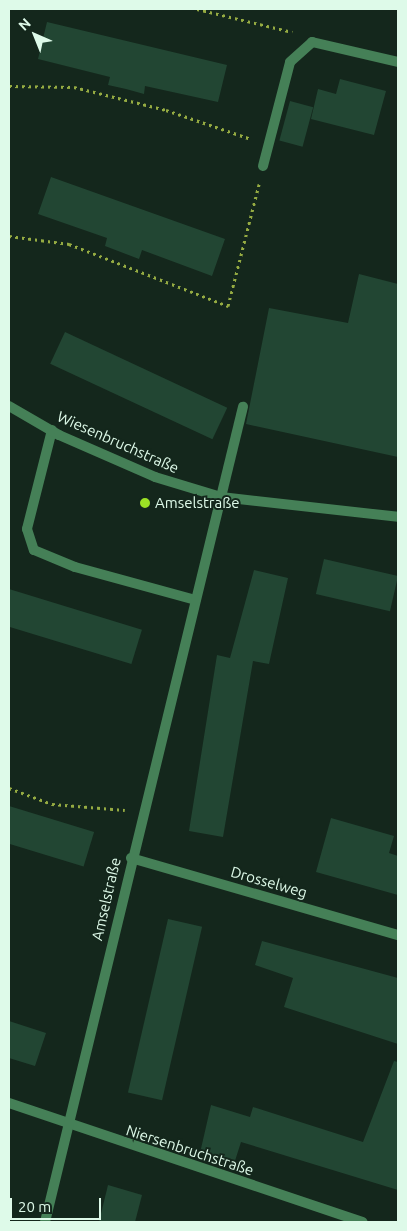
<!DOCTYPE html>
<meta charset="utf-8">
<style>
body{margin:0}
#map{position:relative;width:407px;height:1231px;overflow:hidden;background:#14271c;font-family:Ubuntu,sans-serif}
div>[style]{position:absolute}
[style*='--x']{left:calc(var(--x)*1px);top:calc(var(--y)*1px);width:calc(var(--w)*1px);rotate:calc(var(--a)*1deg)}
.building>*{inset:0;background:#224633;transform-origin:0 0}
.path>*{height:3px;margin-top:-1.5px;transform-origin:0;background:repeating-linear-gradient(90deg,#95ab42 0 2.5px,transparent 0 6.5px)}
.service>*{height:10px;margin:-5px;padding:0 5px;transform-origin:5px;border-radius:5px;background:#458057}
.minor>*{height:10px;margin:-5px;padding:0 5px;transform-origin:5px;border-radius:5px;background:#458057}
.dots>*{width:14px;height:14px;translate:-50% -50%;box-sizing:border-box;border:2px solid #14271c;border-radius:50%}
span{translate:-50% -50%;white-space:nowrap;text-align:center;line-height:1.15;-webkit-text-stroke:4px #14271c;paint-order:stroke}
.street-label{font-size:15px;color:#defae9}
.poi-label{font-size:15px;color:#defae9}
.left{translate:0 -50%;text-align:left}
.frame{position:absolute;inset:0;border:10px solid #defae9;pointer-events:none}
.north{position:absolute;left:10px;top:10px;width:50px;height:50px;-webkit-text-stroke:4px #14271c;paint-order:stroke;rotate:316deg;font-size:14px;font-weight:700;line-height:20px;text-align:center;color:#defae9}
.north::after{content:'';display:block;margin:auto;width:18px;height:22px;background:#defae9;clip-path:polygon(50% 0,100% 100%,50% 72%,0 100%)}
.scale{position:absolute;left:10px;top:1198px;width:91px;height:22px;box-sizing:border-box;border:2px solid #defae9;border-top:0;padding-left:6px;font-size:15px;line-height:18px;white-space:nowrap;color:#defae9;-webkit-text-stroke:4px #14271c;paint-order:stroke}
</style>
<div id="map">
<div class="building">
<div style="clip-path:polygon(47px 22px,227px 65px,218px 102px,145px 86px,144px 94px,126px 89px,108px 85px,110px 77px,38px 59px)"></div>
<div style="clip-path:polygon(340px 79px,386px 91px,374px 135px,311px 119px,318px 89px,336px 94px)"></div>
<div style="left:290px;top:101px;width:24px;height:41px;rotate:15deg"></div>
<div style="clip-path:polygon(51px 177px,225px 239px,212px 276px,142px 250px,139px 259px,105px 246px,107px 238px,38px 214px)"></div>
<div style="clip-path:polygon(359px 274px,398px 284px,398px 457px,246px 424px,269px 308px,348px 323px)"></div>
<div style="left:65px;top:332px;width:179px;height:35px;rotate:25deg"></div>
<div style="left:324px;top:559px;width:76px;height:36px;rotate:13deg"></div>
<div style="clip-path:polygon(254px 570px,288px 578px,269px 664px,253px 661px,223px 837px,189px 831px,217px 655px,230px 658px)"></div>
<div style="left:9px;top:589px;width:139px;height:36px;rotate:17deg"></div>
<div style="left:9px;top:806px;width:89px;height:36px;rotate:17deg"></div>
<div style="clip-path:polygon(331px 818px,394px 836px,389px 853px,398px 856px,398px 895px,316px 872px)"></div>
<div style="left:168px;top:919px;width:35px;height:178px;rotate:13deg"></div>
<div style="clip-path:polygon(262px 941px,398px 978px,398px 1044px,284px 1007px,293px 978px,255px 965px)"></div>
<div style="clip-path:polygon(9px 1021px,46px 1033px,35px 1066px,9px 1058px)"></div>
<div style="clip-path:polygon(394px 1061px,398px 1062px,398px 1190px,241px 1142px,234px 1164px,200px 1153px,211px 1105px,250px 1117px,253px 1107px,363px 1142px)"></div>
<div style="clip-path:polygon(108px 1185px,142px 1195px,135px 1222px,99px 1222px)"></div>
</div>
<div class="path">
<div style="--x:197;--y:9;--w:98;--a:13.6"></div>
<div style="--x:9;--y:86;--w:65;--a:0.9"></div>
<div style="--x:74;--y:87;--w:95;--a:14"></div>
<div style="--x:166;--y:110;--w:90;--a:18.8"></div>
<div style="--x:9;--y:236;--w:61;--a:7.6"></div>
<div style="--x:69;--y:244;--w:171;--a:21.3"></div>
<div style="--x:228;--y:306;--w:126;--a:-75.7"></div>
<div style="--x:9;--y:788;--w:46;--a:20.4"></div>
<div style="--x:52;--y:804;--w:73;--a:4.7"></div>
</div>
<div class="service">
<div style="--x:263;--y:166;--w:107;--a:-75.4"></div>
<div style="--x:290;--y:62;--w:30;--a:-42"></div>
<div style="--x:52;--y:430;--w:102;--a:104.2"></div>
<div style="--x:27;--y:529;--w:22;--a:72"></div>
<div style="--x:34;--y:550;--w:44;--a:22.5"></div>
<div style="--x:75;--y:567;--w:125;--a:15.3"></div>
<div style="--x:221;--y:497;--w:93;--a:-76.3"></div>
</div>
<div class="minor">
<div style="--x:312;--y:42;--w:88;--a:13.1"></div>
<div style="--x:9;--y:406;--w:58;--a:30.1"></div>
<div style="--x:59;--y:435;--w:105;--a:23.6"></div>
<div style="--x:155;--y:477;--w:69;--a:16.9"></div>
<div style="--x:221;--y:497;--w:178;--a:6.4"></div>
<div style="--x:131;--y:858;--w:278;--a:16.1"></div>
<div style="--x:9;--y:1103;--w:373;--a:18.6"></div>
<div style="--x:45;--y:1222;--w:746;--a:-76.35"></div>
</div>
<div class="dots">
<div style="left:145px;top:503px;background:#9be025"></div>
</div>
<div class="street-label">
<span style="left:118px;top:442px;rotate:24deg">Wiesenbruchstraße</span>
<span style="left:269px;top:882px;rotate:16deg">Drosselweg</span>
<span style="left:106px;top:899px;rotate:-77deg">Amselstraße</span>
<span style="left:190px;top:1150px;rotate:18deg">Niersenbruchstraße</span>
</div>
<div class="poi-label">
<span class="left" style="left:155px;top:503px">Amselstraße</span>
</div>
<div class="frame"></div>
<div class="north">N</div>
<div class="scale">20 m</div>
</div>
